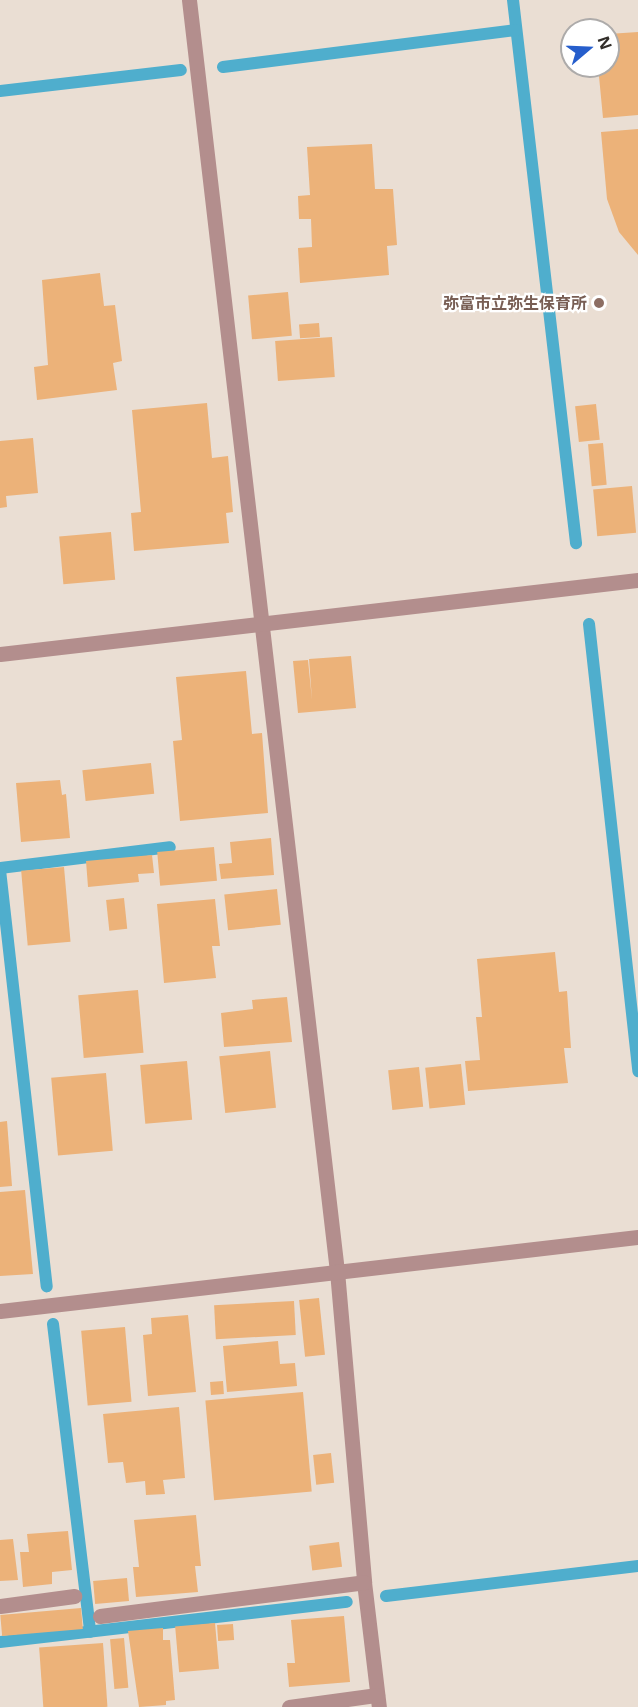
<!DOCTYPE html>
<meta charset="utf-8">
<style>
body{margin:0}
#map{position:relative;width:638px;height:1707px;overflow:hidden;background:#eaded3;font-family:"Open Sans","Noto Sans JP",sans-serif}
div>[style]{position:absolute}
[style*='--x']{left:calc(var(--x)*1px);top:calc(var(--y)*1px);width:calc(var(--w)*1px);rotate:calc(var(--a)*1deg)}
.stream>*{height:12px;margin:-6px;padding:0 6px;transform-origin:6px;border-radius:6px;background:#4faecd}
.building>*{inset:0;background:#ecb279;transform-origin:0 0}
.minor>*{height:15px;margin:-7.5px;padding:0 7.5px;transform-origin:7.5px;border-radius:7.5px;background:#b38e8d}
.dots>*{width:16px;height:16px;translate:-50% -50%;box-sizing:border-box;border:3px solid #fff;border-radius:50%}
span{translate:-50% -50%;white-space:nowrap;text-align:center;line-height:1.15;-webkit-text-stroke:4.5px #fff;paint-order:stroke}
.education-label{font-size:16px;color:#785e54;font-weight:700}
.right{translate:-100% -50%;text-align:right}
.north{position:absolute;left:560px;top:18px;width:60px;height:60px;box-sizing:border-box;background:#fff;border:2px solid #adabaa;border-radius:50%;rotate:71deg;font-size:16px;font-weight:700;line-height:24px;text-align:center;color:#322e2a}
.north::after{content:'';display:block;margin:auto;width:21px;height:27px;background:#265ecc;clip-path:polygon(50% 0,100% 100%,50% 72%,0 100%)}
</style>
<div id="map">
<div class="stream">
<div style="--x:513;--y:0;--w:547;--a:83.38"></div>
<div style="--x:223;--y:67;--w:295;--a:-7.2"></div>
<div style="--x:0;--y:91;--w:182;--a:-6.6"></div>
<div style="--x:589;--y:624;--w:450;--a:83.7"></div>
<div style="--x:0;--y:868;--w:171;--a:-7"></div>
<div style="--x:0;--y:870;--w:419;--a:83.6"></div>
<div style="--x:53;--y:1324;--w:310;--a:83.1"></div>
<div style="--x:386;--y:1596;--w:254;--a:-6.8"></div>
<div style="--x:0;--y:1642;--w:349;--a:-6.6"></div>
</div>
<div class="building">
<div style="clip-path:polygon(638px 32px,638px 115px,603px 118px,598px 66px,608px 66px,608px 34px)"></div>
<div style="clip-path:polygon(638px 129px,638px 255px,619px 232px,607px 199px,601px 132px)"></div>
<div style="clip-path:polygon(372px 144px,375px 189px,393px 189px,397px 245px,387px 246px,389px 275px,300px 283px,298px 248px,312px 247px,311px 219px,299px 219px,298px 196px,310px 195px,307px 147px)"></div>
<div style="clip-path:polygon(100px 273px,104px 306px,115px 305px,122px 361px,113px 363px,117px 390px,37px 400px,34px 367px,48px 365px,42px 280px)"></div>
<div style="left:288px;top:292px;width:44px;height:40px;rotate:85deg"></div>
<div style="left:319px;top:323px;width:14px;height:20px;rotate:86deg"></div>
<div style="left:332px;top:337px;width:40px;height:57px;rotate:86deg"></div>
<div style="clip-path:polygon(207px 403px,212px 458px,228px 456px,233px 512px,226px 513px,229px 543px,134px 551px,131px 513px,141px 512px,132px 410px)"></div>
<div style="left:596px;top:404px;width:36px;height:21px;rotate:84deg"></div>
<div style="clip-path:polygon(33px 438px,38px 493px,6px 496px,7px 507px,0 508px,0 441px)"></div>
<div style="left:603px;top:443px;width:42px;height:15px;rotate:85deg"></div>
<div style="left:632px;top:486px;width:47px;height:39px;rotate:85deg"></div>
<div style="left:111px;top:532px;width:48px;height:52px;rotate:85deg"></div>
<div style="clip-path:polygon(351px 656px,356px 708px,298px 713px,293px 661px,308px 660px,312px 700px,309px 659px)"></div>
<div style="clip-path:polygon(246px 671px,252px 734px,262px 733px,268px 813px,180px 821px,173px 741px,182px 740px,176px 677px)"></div>
<div style="left:151px;top:763px;width:31px;height:69px;rotate:84deg"></div>
<div style="clip-path:polygon(60px 780px,62px 795px,66px 794px,70px 838px,21px 842px,16px 783px)"></div>
<div style="clip-path:polygon(271px 838px,274px 875px,221px 879px,219px 864px,232px 863px,230px 842px)"></div>
<div style="left:214px;top:847px;width:34px;height:57px;rotate:85deg"></div>
<div style="clip-path:polygon(152px 855px,154px 873px,138px 874px,139px 882px,88px 887px,86px 861px)"></div>
<div style="left:64px;top:867px;width:75px;height:43px;rotate:85deg"></div>
<div style="left:277px;top:889px;width:36px;height:53px;rotate:84deg"></div>
<div style="left:124px;top:898px;width:31px;height:18px;rotate:84deg"></div>
<div style="clip-path:polygon(215px 899px,220px 946px,212px 946px,216px 978px,164px 983px,157px 904px)"></div>
<div style="clip-path:polygon(555px 952px,559px 992px,567px 991px,571px 1048px,564px 1048px,568px 1083px,468px 1091px,465px 1061px,480px 1060px,476px 1017px,482px 1017px,477px 959px)"></div>
<div style="left:138px;top:990px;width:63px;height:60px;rotate:85deg"></div>
<div style="clip-path:polygon(287px 997px,292px 1042px,224px 1047px,221px 1013px,253px 1009px,252px 1000px)"></div>
<div style="left:270px;top:1051px;width:57px;height:51px;rotate:84deg"></div>
<div style="left:187px;top:1061px;width:59px;height:47px;rotate:85deg"></div>
<div style="left:461px;top:1064px;width:41px;height:36px;rotate:84deg"></div>
<div style="left:419px;top:1067px;width:40px;height:31px;rotate:84deg"></div>
<div style="left:106px;top:1073px;width:78px;height:55px;rotate:85deg"></div>
<div style="clip-path:polygon(7px 1121px,12px 1186px,0 1187px,0 1122px)"></div>
<div style="clip-path:polygon(25px 1190px,33px 1274px,0 1276px,0 1192px)"></div>
<div style="left:319px;top:1298px;width:57px;height:20px;rotate:84deg"></div>
<div style="left:294px;top:1301px;width:34px;height:80px;rotate:87deg"></div>
<div style="clip-path:polygon(188px 1315px,196px 1392px,148px 1396px,143px 1335px,152px 1334px,151px 1318px)"></div>
<div style="left:125px;top:1327px;width:75px;height:44px;rotate:85deg"></div>
<div style="clip-path:polygon(278px 1341px,280px 1364px,295px 1363px,297px 1386px,227px 1392px,223px 1346px)"></div>
<div style="left:223px;top:1381px;width:13px;height:13px;rotate:86deg"></div>
<div style="left:303px;top:1392px;width:100px;height:98px;rotate:85deg"></div>
<div style="clip-path:polygon(179px 1407px,185px 1478px,163px 1480px,165px 1494px,146px 1495px,145px 1481px,126px 1483px,123px 1462px,108px 1463px,103px 1414px)"></div>
<div style="left:331px;top:1453px;width:30px;height:18px;rotate:84deg"></div>
<div style="clip-path:polygon(196px 1515px,201px 1566px,195px 1566px,198px 1592px,136px 1597px,133px 1567px,139px 1567px,134px 1520px)"></div>
<div style="clip-path:polygon(68px 1531px,72px 1570px,52px 1572px,52px 1584px,23px 1587px,20px 1552px,29px 1552px,27px 1534px)"></div>
<div style="clip-path:polygon(13px 1539px,18px 1580px,0 1581px,0 1540px)"></div>
<div style="left:339px;top:1542px;width:25px;height:30px;rotate:83deg"></div>
<div style="left:127px;top:1578px;width:23px;height:34px;rotate:85deg"></div>
<div style="left:81px;top:1608px;width:21px;height:81px;rotate:85deg"></div>
<div style="clip-path:polygon(344px 1616px,350px 1682px,289px 1687px,287px 1663px,295px 1663px,291px 1620px)"></div>
<div style="left:215px;top:1623px;width:46px;height:40px;rotate:85deg"></div>
<div style="left:233px;top:1624px;width:16px;height:16px;rotate:86deg"></div>
<div style="clip-path:polygon(163px 1628px,163px 1640px,170px 1640px,175px 1700px,166px 1701px,166px 1705px,139px 1707px,128px 1631px)"></div>
<div style="left:124px;top:1638px;width:50px;height:14px;rotate:85deg"></div>
<div style="left:103px;top:1643px;width:64px;height:64px;rotate:86deg"></div>
</div>
<div class="minor">
<div style="--x:189;--y:0;--w:1280;--a:83.36"></div>
<div style="--x:337;--y:1271;--w:312;--a:85"></div>
<div style="--x:364;--y:1582;--w:126;--a:83.2"></div>
<div style="--x:0;--y:654;--w:642;--a:-6.62"></div>
<div style="--x:0;--y:1311;--w:642;--a:-6.62"></div>
<div style="--x:0;--y:1606;--w:75;--a:-7.7"></div>
<div style="--x:100;--y:1616;--w:266;--a:-7.3"></div>
<div style="--x:289;--y:1707;--w:89;--a:-7.8"></div>
</div>
<div class="dots">
<div style="left:599px;top:303px;background:#8d6e63"></div>
</div>
<div class="education-label">
<span class="right" style="left:587px;top:303px">弥富市立弥生保育所</span>
</div>
<div class="north">N</div>
</div>
